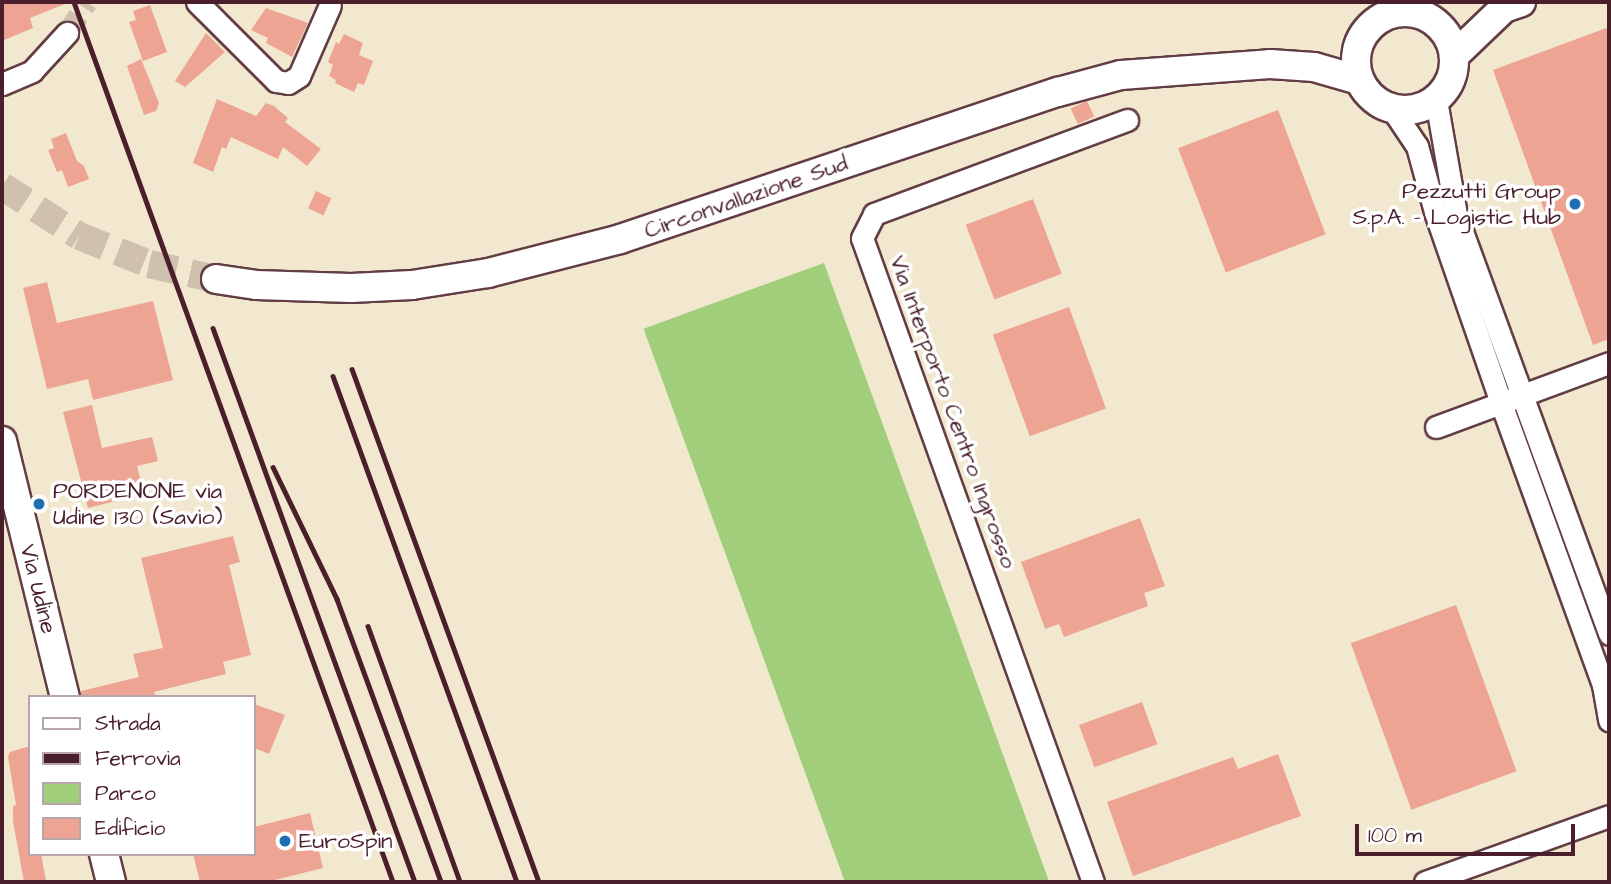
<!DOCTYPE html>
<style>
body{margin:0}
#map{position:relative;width:1611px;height:884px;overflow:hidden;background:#f1e8cf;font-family:"Architects Daughter",sans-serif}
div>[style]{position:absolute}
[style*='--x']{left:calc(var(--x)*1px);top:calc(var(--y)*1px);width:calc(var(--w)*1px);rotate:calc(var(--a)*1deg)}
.green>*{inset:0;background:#a0ce7b;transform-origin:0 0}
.building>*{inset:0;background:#eea493;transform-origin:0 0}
.minor-tunnel>*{height:21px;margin-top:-10.5px;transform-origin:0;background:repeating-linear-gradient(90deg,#d0c0ae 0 21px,transparent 0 31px)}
.major-tunnel>*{height:28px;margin-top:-14px;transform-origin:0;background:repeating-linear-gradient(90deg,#d0c0ae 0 28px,transparent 0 42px)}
.roads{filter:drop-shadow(2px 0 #633d44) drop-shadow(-2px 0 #633d44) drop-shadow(0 2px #633d44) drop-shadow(0 -2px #633d44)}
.minor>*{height:21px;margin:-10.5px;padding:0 10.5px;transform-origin:10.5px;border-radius:10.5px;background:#fff}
.major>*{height:28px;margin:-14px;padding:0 14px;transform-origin:14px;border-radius:14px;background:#fff}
.major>.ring{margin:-14px;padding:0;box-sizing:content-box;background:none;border:28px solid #fff;border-radius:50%}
.rail>*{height:4.5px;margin:-2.25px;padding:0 2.25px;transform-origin:2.25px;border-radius:2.25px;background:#4a1f2b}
.dots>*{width:19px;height:19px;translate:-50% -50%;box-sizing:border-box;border:4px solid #fff;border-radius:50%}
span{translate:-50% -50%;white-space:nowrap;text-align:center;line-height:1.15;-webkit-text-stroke:7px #fff;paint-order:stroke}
.poi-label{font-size:23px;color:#4a1f2b}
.right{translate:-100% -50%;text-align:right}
.left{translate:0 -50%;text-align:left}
.street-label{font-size:23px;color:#4a1f2b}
.frame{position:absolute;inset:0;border:4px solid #4a1f2b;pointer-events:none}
.legend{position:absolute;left:28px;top:695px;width:228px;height:161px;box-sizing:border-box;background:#fff;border:2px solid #b7a5aa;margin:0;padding:9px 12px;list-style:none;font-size:21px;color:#4a1f2b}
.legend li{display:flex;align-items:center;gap:14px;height:35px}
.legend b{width:35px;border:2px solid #b7a5aa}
.scale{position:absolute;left:1355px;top:824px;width:220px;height:32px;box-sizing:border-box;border:4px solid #4a1f2b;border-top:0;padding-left:9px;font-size:21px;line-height:24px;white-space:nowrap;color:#4a1f2b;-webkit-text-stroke:5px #fff;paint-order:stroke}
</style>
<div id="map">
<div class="green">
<div style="left:824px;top:263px;width:660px;height:192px;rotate:70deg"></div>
</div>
<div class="building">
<div style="clip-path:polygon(2px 2px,70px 2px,30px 18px,33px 28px,2px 41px)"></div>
<div style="clip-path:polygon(150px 5px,167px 52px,143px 61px,129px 22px,136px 20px,133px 11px)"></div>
<div style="clip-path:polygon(266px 8px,308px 23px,292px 57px,266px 43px,268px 38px,251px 30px)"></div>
<div style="clip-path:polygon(1609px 27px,1609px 339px,1593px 345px,1493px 70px)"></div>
<div style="clip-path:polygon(206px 33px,225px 52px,185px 87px,175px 81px)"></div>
<div style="clip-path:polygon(344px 34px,363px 43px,359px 55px,373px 61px,364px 85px,358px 83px,354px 92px,335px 83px,336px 80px,329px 76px,333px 65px,328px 62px,336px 42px,339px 44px)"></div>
<div style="clip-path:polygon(141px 59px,159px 103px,156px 111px,144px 115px,127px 66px)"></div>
<div style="clip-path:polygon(217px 99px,256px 116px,266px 103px,274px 106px,288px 118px,285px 122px,321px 149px,307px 166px,283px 147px,278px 159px,231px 137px,226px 149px,222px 147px,213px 172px,193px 163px)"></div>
<div style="left:1087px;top:101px;width:17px;height:18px;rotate:65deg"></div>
<div style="left:1278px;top:110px;width:133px;height:107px;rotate:69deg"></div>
<div style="clip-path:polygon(66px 133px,77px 161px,84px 166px,89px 179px,68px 187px,62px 170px,57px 172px,48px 150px,54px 148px,51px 139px)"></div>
<div style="left:316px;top:191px;width:17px;height:19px;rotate:25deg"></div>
<div style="left:1033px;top:199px;width:80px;height:72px;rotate:69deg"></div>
<div style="clip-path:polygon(47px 282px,57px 323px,153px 301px,173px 380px,93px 400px,88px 379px,47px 389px,23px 288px)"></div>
<div style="left:1069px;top:307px;width:108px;height:81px;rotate:70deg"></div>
<div style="clip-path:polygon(92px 405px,102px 448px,152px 437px,158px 461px,137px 466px,144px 494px,88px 508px,63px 412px)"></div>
<div style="clip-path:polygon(1140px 518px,1165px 586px,1144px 593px,1148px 606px,1064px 637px,1059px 624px,1045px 629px,1021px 562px)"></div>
<div style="clip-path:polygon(233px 536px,240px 562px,229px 565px,251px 655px,223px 662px,226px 674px,154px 692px,156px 697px,81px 697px,81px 691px,139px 677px,133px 654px,163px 648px,141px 558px)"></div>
<div style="left:1456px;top:605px;width:177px;height:112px;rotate:70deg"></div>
<div style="left:1142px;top:702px;width:45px;height:67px;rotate:70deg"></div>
<div style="clip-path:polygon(254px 704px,285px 715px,269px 754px,254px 748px)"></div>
<div style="clip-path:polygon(30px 746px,30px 854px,41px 854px,46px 880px,24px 882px,13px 821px,13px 806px,16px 805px,8px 757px,10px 752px)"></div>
<div style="clip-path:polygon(1278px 754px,1301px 816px,1133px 876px,1107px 802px,1233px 757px,1238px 769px)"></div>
<div style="clip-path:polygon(310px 813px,323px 868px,267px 882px,200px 882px,193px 854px,254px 854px,254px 827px)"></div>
</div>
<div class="minor-tunnel">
<div style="--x:67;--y:33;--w:37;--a:-57"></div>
</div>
<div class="major-tunnel">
<div style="--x:2;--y:186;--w:92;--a:33"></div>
<div style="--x:79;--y:236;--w:75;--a:21.8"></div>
<div style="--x:149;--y:264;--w:69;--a:12.6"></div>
</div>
<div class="roads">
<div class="minor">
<div style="--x:197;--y:2;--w:112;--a:45"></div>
<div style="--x:276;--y:81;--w:12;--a:9"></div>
<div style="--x:288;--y:83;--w:13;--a:-32"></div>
<div style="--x:299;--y:76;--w:77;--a:-66.4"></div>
<div style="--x:2;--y:84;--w:33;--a:-23"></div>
<div style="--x:32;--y:71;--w:52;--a:-47.4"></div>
<div style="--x:1436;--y:100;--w:117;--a:80.1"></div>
<div style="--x:1456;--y:215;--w:446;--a:69.9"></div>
<div style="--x:1392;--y:109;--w:45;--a:56"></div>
<div style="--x:1417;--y:146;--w:68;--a:74.7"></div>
<div style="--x:1435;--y:212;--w:202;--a:70.9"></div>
<div style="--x:1501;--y:403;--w:300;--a:70.1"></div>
<div style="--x:1603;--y:685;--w:36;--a:80"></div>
<div style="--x:1436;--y:427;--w:184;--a:-20.3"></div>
<div style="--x:1093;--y:882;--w:684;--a:-109.73"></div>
<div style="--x:862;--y:238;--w:27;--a:-63"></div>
<div style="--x:874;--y:214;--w:270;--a:-20.4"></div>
<div style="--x:1425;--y:882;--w:195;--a:-19.7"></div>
</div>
<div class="major">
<div class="ring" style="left:1356px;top:12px;width:70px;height:70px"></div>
<div style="--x:1454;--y:56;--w:69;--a:-43.8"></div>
<div style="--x:1504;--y:8;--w:18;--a:-19"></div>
<div style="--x:216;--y:279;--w:40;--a:8.5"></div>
<div style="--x:256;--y:285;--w:95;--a:1.8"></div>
<div style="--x:351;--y:288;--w:61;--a:-2.8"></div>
<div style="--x:412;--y:285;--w:77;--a:-9"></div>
<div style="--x:488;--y:273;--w:136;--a:-14.4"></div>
<div style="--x:620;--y:239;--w:462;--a:-18.6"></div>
<div style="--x:1058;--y:92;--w:65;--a:-15.1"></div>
<div style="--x:1121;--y:75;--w:149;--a:-4.2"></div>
<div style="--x:1270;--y:64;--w:44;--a:3.9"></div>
<div style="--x:1314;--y:67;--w:47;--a:16.1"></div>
<div style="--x:2;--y:441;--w:264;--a:76.2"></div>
<div style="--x:104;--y:854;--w:29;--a:76"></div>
</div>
</div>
<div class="rail">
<div style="--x:74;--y:2;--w:936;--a:70.07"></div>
<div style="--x:213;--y:328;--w:590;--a:69.97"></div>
<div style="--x:352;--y:369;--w:546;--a:69.97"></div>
<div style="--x:333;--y:376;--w:538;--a:70.02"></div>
<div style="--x:273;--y:467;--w:147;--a:64.1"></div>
<div style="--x:337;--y:599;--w:302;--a:69.8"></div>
<div style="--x:368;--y:626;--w:272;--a:70.2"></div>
</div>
<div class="dots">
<div style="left:1575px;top:204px;background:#1f6fb2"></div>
<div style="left:39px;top:504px;background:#1f6fb2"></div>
<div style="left:285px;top:841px;background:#1f6fb2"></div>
</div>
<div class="poi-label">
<span class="right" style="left:1561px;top:204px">Pezzutti Group<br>S.p.A. - Logistic Hub</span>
<span class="left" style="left:53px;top:504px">PORDENONE via<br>Udine 130 (Savio)</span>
<span class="left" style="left:299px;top:841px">EuroSpin</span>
</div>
<div class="street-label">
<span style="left:746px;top:197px;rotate:-19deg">Circonvallazione Sud</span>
<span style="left:953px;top:412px;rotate:70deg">Via Interporto Centro Ingrosso</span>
<span style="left:38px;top:589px;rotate:76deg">Via Udine</span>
</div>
<div class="frame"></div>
<ul class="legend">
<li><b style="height:9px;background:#fff"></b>Strada</li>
<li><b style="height:9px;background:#4a1f2b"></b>Ferrovia</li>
<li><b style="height:19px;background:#a0ce7b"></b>Parco</li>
<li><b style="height:19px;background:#eea493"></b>Edificio</li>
</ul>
<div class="scale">100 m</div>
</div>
